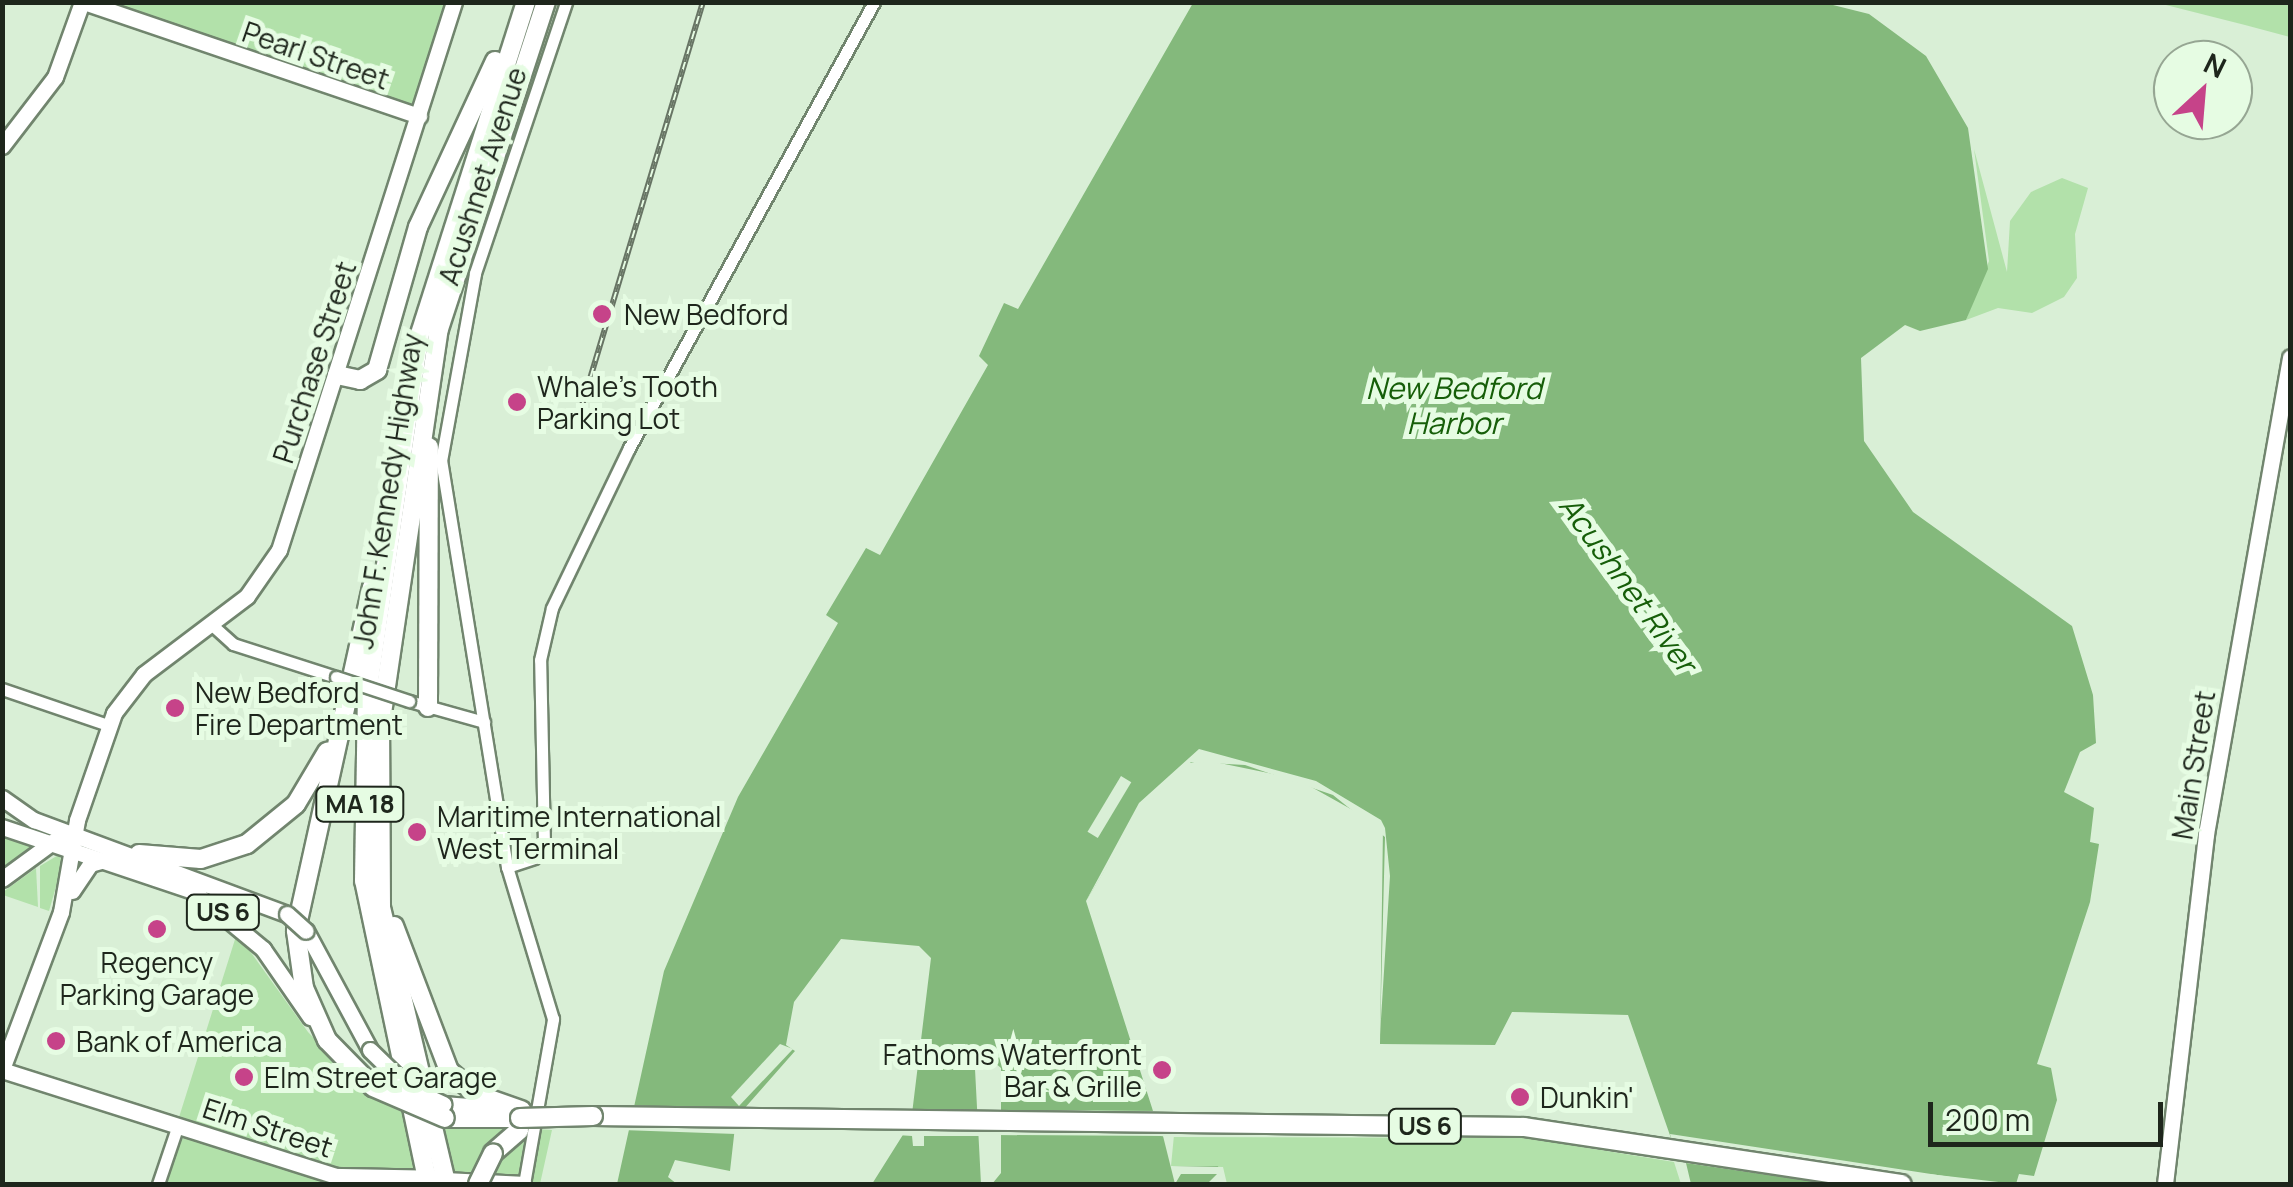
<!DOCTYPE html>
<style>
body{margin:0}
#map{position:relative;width:2293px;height:1187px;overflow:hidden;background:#d9efd6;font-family:Manrope,sans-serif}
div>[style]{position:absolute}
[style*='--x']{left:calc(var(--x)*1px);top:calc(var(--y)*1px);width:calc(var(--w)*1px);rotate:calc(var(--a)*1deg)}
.green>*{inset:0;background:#b2e1aa}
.water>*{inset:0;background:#84b97c}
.pier>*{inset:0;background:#d9efd6;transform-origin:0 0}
.roads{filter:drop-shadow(2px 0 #71856e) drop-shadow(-2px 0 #71856e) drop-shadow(0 2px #71856e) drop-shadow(0 -2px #71856e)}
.minor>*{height:11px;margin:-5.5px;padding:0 5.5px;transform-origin:5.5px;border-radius:5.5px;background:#fff}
.major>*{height:15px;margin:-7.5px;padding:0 7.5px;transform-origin:7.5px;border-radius:7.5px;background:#fff}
.highway>*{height:18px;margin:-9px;padding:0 9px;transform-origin:9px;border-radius:9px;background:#fff}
.rail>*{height:6px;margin-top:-3px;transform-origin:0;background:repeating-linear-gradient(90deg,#e6fce3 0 8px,#677464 0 16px);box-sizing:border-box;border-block:2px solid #677464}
.bridges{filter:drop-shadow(2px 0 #71856e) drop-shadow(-2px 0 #71856e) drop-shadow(0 2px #71856e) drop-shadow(0 -2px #71856e)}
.minor-bridge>*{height:11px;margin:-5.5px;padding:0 5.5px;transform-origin:5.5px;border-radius:5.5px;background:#fff}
.major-bridge>*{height:15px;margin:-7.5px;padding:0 7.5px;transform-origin:7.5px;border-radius:7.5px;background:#fff}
.highway-bridge>*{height:18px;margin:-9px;padding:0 9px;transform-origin:9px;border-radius:9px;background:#fff}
.dots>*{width:28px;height:28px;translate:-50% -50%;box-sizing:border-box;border:5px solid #e6fce3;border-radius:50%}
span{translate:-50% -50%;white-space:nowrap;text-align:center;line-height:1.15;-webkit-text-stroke:10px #e6fce3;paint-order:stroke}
.shield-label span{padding:2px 8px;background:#e6fce3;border:2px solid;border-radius:8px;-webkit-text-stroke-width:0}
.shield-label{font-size:25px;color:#1e261c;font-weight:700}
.street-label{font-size:28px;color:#1e261c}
.poi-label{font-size:28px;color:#1e261c}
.left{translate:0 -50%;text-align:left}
.right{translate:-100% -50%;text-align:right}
.water-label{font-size:30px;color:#165e09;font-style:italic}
.frame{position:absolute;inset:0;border:5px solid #1e261c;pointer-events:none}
.north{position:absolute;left:2153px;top:40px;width:100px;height:100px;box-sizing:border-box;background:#e6fce3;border:2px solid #96a693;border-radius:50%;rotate:26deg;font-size:28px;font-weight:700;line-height:40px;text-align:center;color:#1e261c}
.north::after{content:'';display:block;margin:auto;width:35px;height:45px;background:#c64389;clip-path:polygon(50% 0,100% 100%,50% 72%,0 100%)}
.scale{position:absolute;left:1928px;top:1102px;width:235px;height:45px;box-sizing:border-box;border:5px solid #1e261c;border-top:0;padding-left:12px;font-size:30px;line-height:35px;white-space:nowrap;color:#1e261c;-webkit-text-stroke:8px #e6fce3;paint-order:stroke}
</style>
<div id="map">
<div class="green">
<div style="clip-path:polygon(108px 3px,444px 3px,413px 108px)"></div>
<div style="clip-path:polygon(2158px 3px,2290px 3px,2290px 37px,2245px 25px)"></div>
<div style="clip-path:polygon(1974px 149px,2007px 272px,2010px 221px,2031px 192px,2062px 178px,2088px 188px,2075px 234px,2077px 278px,2064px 297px,2032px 313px,1998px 308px,1966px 320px,1989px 261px)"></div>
<div style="clip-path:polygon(2px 835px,34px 845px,3px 869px,2px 869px)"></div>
<div style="clip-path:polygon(60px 854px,62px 866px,49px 911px,40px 908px,40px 866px)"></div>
<div style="clip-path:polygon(36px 868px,38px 907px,3px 895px,3px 892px)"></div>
<div style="clip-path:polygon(237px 933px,308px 1032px,366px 1092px,440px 1123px,552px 1130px,540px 1184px,158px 1184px)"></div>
<div style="clip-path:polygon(1170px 1137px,1527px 1138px,1674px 1162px,1681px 1184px,1227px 1184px,1216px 1166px,1170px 1166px)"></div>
</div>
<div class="water">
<div style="clip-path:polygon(1193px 3px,1825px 3px,1869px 14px,1926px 56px,1968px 128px,1988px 269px,1966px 320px,1920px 331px,1905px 325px,1861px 358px,1864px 441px,1913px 512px,2072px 626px,2093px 695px,2096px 743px,2080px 752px,2064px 792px,2094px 808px,2090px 842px,2099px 844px,2090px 902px,2037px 1064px,2051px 1068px,2057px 1100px,2034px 1176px,2019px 1174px,2016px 1184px,1929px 1174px,1926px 1184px,1687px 1184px,1628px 1015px,1512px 1012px,1495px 1045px,1380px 1044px,1383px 827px,1297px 779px,1205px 760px,1184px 764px,1145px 803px,1086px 901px,1153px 1111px,1151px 1135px,1170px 1137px,1171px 1166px,1218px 1166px,1223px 1184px,992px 1184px,1001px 1173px,1001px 1068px,988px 1057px,975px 1069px,981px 1184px,872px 1184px,911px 1122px,931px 958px,919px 946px,841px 939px,794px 1002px,786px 1045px,795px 1051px,736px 1118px,730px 1171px,675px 1160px,668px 1177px,677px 1184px,617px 1184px,664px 971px,738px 797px,838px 623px,826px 615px,866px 548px,880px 555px,988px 365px,979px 356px,1004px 303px,1018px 309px)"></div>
</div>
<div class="pier">
<div style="clip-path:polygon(1199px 749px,1316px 781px,1381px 820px,1385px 828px,1390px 876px,1380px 1035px,1385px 837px,1333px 795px,1245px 765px,1191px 762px,1143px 809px,1086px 901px,1139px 803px)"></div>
<div style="left:1121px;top:776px;width:12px;height:65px;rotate:31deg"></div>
<div style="clip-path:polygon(780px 1044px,793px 1049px,739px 1106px,731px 1097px)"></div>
<div style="left:623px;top:1105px;width:121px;height:25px;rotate:2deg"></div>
<div style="clip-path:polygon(908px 1109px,980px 1110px,980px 1136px,924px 1136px,924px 1146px,913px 1146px,912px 1136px,897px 1135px)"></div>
<div style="clip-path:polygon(996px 1110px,1158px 1111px,1157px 1131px,1174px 1135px,1171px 1166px,1223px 1167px,1227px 1184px,1207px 1184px,1217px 1174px,1181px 1174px,1175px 1184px,1163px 1136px,996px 1135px)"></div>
<div style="clip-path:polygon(1670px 1134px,1996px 1184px,1829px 1184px,1686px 1163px,1691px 1184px,1682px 1184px)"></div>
</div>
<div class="roads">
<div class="minor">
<div style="--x:211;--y:624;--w:30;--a:42"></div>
<div style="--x:233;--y:644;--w:108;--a:17.8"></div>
<div style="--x:2;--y:689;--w:112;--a:18.8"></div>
<div style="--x:409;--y:701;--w:78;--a:15.6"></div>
<div style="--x:507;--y:867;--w:28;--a:-18"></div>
<div style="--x:534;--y:858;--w:17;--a:-54"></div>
<div style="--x:544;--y:844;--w:184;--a:-91.2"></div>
<div style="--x:540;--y:660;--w:53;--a:-77"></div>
<div style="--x:552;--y:608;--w:178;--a:-64.3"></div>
<div style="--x:629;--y:448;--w:509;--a:-61.22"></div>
<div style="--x:445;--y:1178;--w:80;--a:2.9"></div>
<div style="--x:158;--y:1184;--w:62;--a:-71.3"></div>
<div style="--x:524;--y:1184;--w:168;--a:-80"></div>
<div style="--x:553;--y:1019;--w:159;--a:-106.8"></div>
<div style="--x:507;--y:867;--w:411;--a:-99.2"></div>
<div style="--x:441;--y:461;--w:191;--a:-79.7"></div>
<div style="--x:475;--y:273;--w:286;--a:-71.4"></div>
</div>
<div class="major">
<div style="--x:84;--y:2;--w:354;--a:18.8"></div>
<div style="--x:2;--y:146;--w:87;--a:-52.5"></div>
<div style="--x:55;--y:77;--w:80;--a:-70.2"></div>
<div style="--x:2;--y:798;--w:39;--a:35"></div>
<div style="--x:34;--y:820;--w:270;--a:20.4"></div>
<div style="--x:2;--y:827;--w:201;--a:18.5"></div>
<div style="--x:193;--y:891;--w:91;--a:39.6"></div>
<div style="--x:263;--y:949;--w:83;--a:55.3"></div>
<div style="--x:2;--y:879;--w:74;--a:-36.3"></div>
<div style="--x:72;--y:891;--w:32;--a:-56"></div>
<div style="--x:90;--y:864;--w:22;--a:-16"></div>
<div style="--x:306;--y:931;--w:135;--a:61.7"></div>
<div style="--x:2;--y:1069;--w:168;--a:-69.4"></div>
<div style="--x:61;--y:912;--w:93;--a:-80.1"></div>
<div style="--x:77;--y:820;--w:113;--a:-70.9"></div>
<div style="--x:114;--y:713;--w:49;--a:-52.4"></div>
<div style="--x:144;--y:674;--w:129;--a:-37.1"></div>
<div style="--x:247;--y:596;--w:56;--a:-55.2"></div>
<div style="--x:279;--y:550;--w:575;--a:-72.29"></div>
<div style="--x:2;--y:1070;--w:350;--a:17.6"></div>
<div style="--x:336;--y:1176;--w:102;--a:1.1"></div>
<div style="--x:443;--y:1104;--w:66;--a:4.3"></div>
<div style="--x:2165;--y:1184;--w:352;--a:-83.3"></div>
<div style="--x:2206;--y:834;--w:484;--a:-80"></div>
</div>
<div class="highway">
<div style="--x:337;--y:375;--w:24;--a:12"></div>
<div style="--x:360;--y:380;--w:20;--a:-30"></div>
<div style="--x:377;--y:370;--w:149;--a:-74"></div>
<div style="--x:418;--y:227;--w:183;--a:-65.1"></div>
<div style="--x:372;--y:587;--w:352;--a:102.5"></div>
<div style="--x:296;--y:931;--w:58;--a:82"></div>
<div style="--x:304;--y:988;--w:57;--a:66.1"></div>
<div style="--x:327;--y:1040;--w:66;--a:45.6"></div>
<div style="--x:428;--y:707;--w:260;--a:-89.8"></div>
<div style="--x:139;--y:854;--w:62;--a:4.6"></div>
<div style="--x:201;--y:859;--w:48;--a:-18.1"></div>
<div style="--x:247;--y:844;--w:63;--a:-39.2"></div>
<div style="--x:296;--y:804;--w:61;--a:-59.2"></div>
<div style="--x:394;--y:926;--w:155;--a:69.2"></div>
<div style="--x:449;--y:1071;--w:38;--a:40"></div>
<div style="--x:478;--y:1095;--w:46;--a:19.2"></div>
<div style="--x:593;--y:1116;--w:931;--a:0.68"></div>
<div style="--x:1524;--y:1127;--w:382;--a:8.6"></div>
<div style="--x:445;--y:1118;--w:75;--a:0"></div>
<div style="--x:493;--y:1153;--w:35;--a:-41"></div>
<div style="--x:445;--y:1178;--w:278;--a:-103.3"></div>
<div style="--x:381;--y:907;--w:180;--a:-90.3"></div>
<div style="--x:380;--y:727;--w:402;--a:-81.6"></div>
<div style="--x:439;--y:329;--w:344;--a:-71.9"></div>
<div style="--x:427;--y:1179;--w:305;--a:-101.9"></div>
<div style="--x:364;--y:881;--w:186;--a:-89.1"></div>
<div style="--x:367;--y:695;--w:362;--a:-81.7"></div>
<div style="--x:419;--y:337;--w:352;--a:-72.3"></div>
</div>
</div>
<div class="rail">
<div style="--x:577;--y:422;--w:438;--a:-73.3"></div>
</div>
<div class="bridges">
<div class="minor-bridge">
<div style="--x:336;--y:677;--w:77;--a:18.2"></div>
</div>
<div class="major-bridge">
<div style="--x:287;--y:914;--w:25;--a:42"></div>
<div style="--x:370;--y:1050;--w:54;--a:44.3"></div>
<div style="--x:409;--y:1088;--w:38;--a:25"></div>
</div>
<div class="highway-bridge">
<div style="--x:373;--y:1087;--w:78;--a:23.3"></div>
<div style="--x:520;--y:1118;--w:73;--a:-1.6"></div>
<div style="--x:478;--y:1184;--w:34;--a:-64"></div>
</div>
</div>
<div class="dots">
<div style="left:602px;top:314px;background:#c64389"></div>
<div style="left:517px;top:402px;background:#c64389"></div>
<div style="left:175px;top:708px;background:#c64389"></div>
<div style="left:417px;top:832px;background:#c64389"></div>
<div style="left:157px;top:929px;background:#c64389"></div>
<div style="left:56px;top:1041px;background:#c64389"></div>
<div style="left:1162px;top:1070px;background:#c64389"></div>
<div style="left:244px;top:1077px;background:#c64389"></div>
<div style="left:1520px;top:1097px;background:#c64389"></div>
</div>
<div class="shield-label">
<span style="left:360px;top:804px">MA 18</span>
<span style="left:223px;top:912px">US 6</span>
<span style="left:1425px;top:1126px">US 6</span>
</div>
<div class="street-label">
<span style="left:316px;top:55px;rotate:19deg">Pearl Street</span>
<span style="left:482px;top:176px;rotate:-72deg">Acushnet Avenue</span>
<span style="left:314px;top:362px;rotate:-72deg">Purchase Street</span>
<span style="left:387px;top:491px;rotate:-81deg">John F. Kennedy Highway</span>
<span style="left:2193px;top:765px;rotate:-81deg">Main Street</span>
<span style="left:268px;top:1127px;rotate:18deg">Elm Street</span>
</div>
<div class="poi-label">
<span class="left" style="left:624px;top:314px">New Bedford</span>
<span class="left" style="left:537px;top:402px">Whale's Tooth<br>Parking Lot</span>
<span class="left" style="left:195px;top:708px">New Bedford<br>Fire Department</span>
<span class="left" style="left:437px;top:832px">Maritime International<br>West Terminal</span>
<span style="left:157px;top:978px">Regency<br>Parking Garage</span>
<span class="left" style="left:76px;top:1041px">Bank of America</span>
<span class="right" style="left:1142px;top:1070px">Fathoms Waterfront<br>Bar &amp; Grille</span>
<span class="left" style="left:264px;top:1077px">Elm Street Garage</span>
<span class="left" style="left:1540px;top:1097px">Dunkin'</span>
</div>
<div class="water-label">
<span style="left:1454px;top:405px">New Bedford<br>Harbor</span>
<span style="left:1628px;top:584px;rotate:54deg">Acushnet River</span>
</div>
<div class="frame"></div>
<div class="north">N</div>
<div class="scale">200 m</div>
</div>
